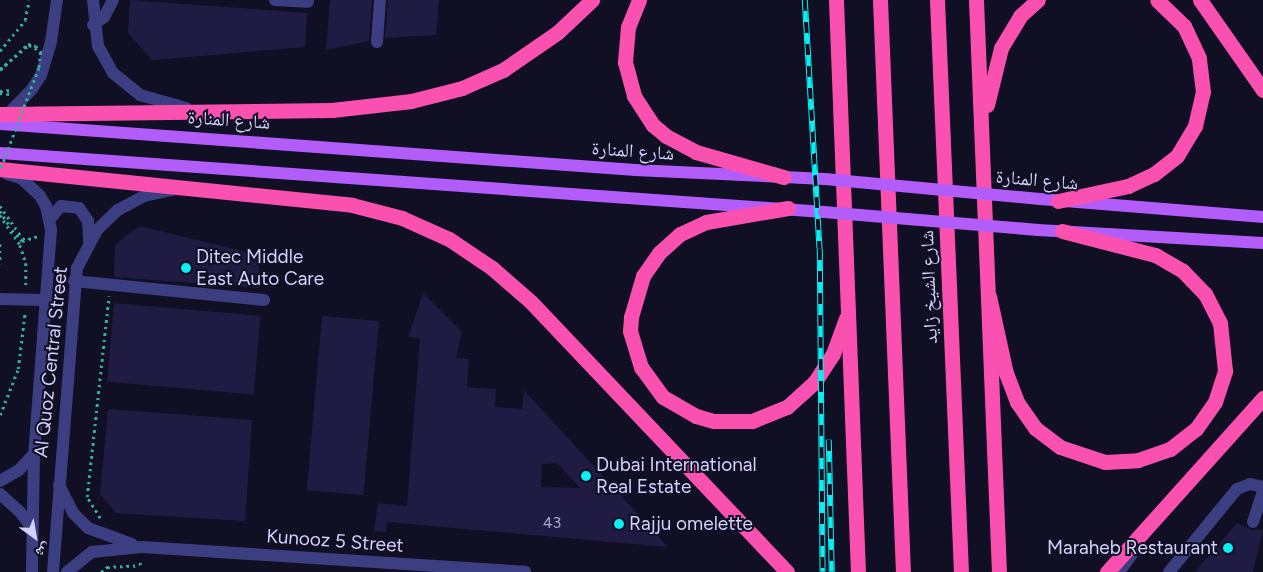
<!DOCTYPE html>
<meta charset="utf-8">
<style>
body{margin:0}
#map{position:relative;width:1263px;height:572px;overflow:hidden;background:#100f23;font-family:Figtree,"Noto Naskh Arabic",sans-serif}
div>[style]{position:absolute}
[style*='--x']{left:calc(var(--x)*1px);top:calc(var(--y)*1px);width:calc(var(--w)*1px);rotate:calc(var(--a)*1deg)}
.building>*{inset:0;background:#201b43;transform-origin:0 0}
.path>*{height:2.5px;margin-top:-1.25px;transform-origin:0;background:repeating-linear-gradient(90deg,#32b19f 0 2.5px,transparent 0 6.5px)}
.minor>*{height:12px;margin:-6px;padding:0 6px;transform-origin:6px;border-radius:6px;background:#3b3e80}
.major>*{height:12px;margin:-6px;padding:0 6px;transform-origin:6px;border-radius:6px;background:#b25cfa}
.highway>*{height:15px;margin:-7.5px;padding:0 7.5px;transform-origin:7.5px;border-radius:7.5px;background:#fa51b0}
.rail>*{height:5.5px;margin-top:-2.75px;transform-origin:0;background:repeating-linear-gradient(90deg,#100f23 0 11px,#08f0f4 0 22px);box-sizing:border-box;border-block:1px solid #08f0f4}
.path-bridge>*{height:2.5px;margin-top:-1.25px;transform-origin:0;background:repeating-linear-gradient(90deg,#32b19f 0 2.5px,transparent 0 6.5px)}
.major-bridge>*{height:12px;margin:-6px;padding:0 6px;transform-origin:6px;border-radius:6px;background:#b25cfa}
.dots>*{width:14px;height:14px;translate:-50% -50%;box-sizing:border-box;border:2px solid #100f23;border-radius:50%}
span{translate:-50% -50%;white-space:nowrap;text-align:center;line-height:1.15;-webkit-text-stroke:4px #100f23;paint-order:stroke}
.number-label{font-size:16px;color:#a6a4cf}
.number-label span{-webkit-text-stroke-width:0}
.street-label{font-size:19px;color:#d3d2fe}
.poi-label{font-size:19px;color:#d3d2fe}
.left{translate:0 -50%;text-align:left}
.right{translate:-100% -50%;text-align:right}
.north{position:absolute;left:10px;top:512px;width:50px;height:50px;-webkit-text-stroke:4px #100f23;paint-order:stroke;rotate:148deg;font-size:14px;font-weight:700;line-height:20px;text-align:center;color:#d3d2fe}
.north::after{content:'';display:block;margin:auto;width:18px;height:22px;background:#d3d2fe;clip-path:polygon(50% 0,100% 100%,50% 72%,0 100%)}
</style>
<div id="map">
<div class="building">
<div style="clip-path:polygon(130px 0,307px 13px,305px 47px,152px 60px,128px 33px)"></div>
<div style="clip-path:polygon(330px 0,372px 0,369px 41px,326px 50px)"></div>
<div style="clip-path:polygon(388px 0,439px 0,436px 35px,385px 38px)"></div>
<div style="clip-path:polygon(139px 226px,259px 255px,258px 288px,114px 277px,115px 245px)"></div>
<div style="clip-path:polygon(evenodd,423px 293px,462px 332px,456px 358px,469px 359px,467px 387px,496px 389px,495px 407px,522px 409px,524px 390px,668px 547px,387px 522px,386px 532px,374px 531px,378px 503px,407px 506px,420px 338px,408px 337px,423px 293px,557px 463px,580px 488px,541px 487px,542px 464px,557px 463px)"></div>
<div style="left:114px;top:303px;width:147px;height:79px;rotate:5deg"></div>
<div style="left:322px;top:316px;width:57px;height:175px;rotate:5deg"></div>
<div style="clip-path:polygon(108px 409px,252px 420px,245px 521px,116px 513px,100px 494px)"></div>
<div style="clip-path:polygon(1237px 523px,1251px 530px,1263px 530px,1253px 572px,1195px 572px)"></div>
</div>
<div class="path">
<div style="--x:0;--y:51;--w:40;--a:-51"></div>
<div style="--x:25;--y:20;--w:20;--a:-79"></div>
<div style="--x:0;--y:69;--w:38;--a:-40"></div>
<div style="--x:29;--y:45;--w:9;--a:27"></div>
<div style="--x:0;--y:91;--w:13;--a:-4"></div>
<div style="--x:0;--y:93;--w:10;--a:6"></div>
<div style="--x:0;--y:206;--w:40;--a:55.1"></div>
<div style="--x:23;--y:239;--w:8;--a:0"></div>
<div style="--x:0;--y:211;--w:17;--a:57"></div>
<div style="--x:0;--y:215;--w:36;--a:56"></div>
<div style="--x:20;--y:245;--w:19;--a:72"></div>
<div style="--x:26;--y:263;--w:24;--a:90"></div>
<div style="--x:12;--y:230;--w:15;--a:48"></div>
<div style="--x:22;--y:241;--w:17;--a:-17"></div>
<div style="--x:0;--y:244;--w:20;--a:90"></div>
<div style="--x:0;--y:415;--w:49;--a:-68.6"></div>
<div style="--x:18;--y:369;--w:57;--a:-83"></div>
<div style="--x:100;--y:518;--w:25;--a:-122"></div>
<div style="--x:87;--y:497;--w:202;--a:-83.8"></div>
<div style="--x:101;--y:572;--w:8;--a:-40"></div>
<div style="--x:107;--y:567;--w:33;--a:-3"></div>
<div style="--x:140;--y:565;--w:5;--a:-90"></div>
</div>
<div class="minor">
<div style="--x:93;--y:0;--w:46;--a:83.8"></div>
<div style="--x:98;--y:46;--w:31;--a:61"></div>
<div style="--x:113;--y:73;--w:35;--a:39"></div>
<div style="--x:140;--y:95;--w:48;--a:15.8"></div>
<div style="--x:275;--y:0;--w:33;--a:3"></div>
<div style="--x:93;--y:25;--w:14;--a:-36"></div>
<div style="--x:104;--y:17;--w:19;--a:-62"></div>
<div style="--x:377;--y:42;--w:42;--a:-85.9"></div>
<div style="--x:8;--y:114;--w:35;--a:-46"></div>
<div style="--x:32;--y:89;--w:17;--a:-57"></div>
<div style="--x:41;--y:75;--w:34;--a:-73"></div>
<div style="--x:51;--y:42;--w:42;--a:-81.9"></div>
<div style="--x:7;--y:174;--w:15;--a:16"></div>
<div style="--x:21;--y:178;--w:26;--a:43"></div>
<div style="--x:40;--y:196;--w:12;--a:59"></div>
<div style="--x:46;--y:206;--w:25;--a:78"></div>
<div style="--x:51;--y:230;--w:225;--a:94.3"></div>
<div style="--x:34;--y:454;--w:118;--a:91"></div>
<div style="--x:50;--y:219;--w:17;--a:-50"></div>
<div style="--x:61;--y:206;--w:18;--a:6"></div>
<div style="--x:79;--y:208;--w:16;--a:55"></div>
<div style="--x:88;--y:221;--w:20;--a:87"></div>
<div style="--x:74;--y:281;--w:191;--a:5.7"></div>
<div style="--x:0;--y:299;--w:45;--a:1.3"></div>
<div style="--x:0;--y:481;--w:22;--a:-30"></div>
<div style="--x:19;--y:470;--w:22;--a:-47"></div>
<div style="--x:59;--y:485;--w:31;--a:63"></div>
<div style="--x:73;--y:513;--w:21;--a:45"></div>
<div style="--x:88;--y:528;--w:47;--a:20"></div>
<div style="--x:0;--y:494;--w:27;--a:42"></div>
<div style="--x:20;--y:512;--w:20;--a:53"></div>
<div style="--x:1253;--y:522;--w:33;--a:-72"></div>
<div style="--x:53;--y:572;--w:305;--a:-85.5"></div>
<div style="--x:77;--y:268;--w:43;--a:-62.2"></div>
<div style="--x:97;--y:230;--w:29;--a:-44"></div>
<div style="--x:118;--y:210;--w:30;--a:-28"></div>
<div style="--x:144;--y:196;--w:29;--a:-12"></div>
<div style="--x:67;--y:572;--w:32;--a:-39"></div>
<div style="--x:92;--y:552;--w:50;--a:-5.7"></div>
<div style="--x:142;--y:547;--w:384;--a:3.7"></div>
<div style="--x:1119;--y:572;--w:27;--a:-54"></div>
<div style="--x:1169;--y:572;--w:107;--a:-50.7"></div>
<div style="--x:1237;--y:489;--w:14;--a:-21"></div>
<div style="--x:1250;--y:484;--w:13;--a:13"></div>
</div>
<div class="major">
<div style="--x:0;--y:124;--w:637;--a:4.14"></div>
<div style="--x:635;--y:170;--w:190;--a:2.7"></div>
<div style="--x:0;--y:153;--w:826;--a:4.1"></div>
<div style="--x:1040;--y:199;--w:224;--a:4.6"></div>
<div style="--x:1038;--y:230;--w:225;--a:3.3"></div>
</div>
<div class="highway">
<div style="--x:639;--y:0;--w:29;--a:112"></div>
<div style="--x:628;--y:27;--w:35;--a:95"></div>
<div style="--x:625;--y:62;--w:35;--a:75"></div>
<div style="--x:634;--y:96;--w:35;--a:57"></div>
<div style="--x:653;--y:125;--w:17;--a:40"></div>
<div style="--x:666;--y:136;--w:34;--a:28"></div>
<div style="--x:696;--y:152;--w:91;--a:16"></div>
<div style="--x:836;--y:0;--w:572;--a:87.8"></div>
<div style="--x:880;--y:0;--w:572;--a:87.7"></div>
<div style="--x:937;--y:0;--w:573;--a:87.6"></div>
<div style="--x:976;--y:0;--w:572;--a:87.7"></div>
<div style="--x:1200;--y:0;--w:110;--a:55"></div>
<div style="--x:987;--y:105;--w:59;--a:-76.2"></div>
<div style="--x:1001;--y:48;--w:37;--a:-59"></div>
<div style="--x:1020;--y:16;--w:24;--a:-42"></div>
<div style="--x:0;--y:114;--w:332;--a:-0.7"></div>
<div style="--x:332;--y:110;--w:80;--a:-6.5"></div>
<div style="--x:411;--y:101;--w:53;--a:-14.3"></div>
<div style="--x:462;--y:88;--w:45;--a:-23.7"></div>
<div style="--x:503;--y:70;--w:67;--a:-34.6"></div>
<div style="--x:558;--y:32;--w:47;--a:-43.3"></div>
<div style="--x:0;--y:169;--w:354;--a:5.8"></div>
<div style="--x:352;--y:205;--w:52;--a:14.6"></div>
<div style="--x:402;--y:218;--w:51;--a:24.1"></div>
<div style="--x:449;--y:239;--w:52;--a:34"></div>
<div style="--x:492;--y:268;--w:52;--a:41.1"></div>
<div style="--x:531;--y:302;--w:372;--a:46.5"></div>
<div style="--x:1058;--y:201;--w:72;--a:-12.1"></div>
<div style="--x:1128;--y:186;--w:29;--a:-25"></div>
<div style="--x:1154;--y:174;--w:29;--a:-38"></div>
<div style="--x:1177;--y:156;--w:35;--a:-59"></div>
<div style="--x:1195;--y:126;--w:35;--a:-77"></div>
<div style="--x:1203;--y:92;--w:34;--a:-97"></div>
<div style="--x:1199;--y:58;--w:35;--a:-115"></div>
<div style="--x:1184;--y:26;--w:37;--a:-136"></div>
<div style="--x:788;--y:208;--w:83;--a:170.3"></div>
<div style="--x:706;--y:222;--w:29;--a:155"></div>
<div style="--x:680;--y:234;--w:28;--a:138"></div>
<div style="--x:659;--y:253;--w:28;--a:125"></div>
<div style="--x:643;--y:276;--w:43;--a:106.3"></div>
<div style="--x:631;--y:317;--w:14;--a:94"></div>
<div style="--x:630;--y:331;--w:38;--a:73"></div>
<div style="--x:641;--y:367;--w:37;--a:54"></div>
<div style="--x:663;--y:397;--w:38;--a:30"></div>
<div style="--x:696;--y:416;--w:19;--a:16"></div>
<div style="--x:714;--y:421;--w:38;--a:0"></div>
<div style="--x:752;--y:421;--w:38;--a:-22"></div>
<div style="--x:787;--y:407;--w:36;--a:-42"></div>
<div style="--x:814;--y:383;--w:35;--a:-57"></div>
<div style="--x:833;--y:354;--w:38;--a:-70"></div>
<div style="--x:989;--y:296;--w:79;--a:77.6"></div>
<div style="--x:1006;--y:373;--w:31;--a:69"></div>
<div style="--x:1017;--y:402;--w:32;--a:55"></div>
<div style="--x:1035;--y:428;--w:31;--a:37"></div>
<div style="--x:1060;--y:447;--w:47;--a:18.4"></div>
<div style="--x:1105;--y:462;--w:33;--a:-3"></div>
<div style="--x:1138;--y:460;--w:34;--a:-19"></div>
<div style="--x:1170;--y:449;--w:33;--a:-38"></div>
<div style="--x:1196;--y:429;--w:33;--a:-55"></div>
<div style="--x:1215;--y:402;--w:33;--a:-72"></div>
<div style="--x:1225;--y:371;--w:48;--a:-95.9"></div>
<div style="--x:1220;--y:323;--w:33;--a:-117"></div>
<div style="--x:1205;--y:294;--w:32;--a:-134"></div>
<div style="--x:1183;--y:271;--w:32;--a:-150"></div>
<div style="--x:1155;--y:255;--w:96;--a:-165.5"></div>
<div style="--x:1107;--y:572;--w:234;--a:-48.1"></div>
</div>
<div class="rail">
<div style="--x:805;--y:0;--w:249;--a:86.6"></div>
<div style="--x:820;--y:249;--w:323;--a:89.5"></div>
<div style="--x:829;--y:440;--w:132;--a:88.7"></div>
</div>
<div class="path-bridge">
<div style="--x:0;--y:70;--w:38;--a:-43"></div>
<div style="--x:28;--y:44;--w:8;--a:14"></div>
<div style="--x:36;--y:46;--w:8;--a:50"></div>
<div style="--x:41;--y:52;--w:16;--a:97"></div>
<div style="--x:39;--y:68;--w:110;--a:110.7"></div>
</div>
<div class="major-bridge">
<div style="--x:825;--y:179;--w:216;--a:5.3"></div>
<div style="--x:824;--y:212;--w:215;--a:4.8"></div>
</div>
<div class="dots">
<div style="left:186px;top:268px;background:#08f0f4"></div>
<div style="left:586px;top:476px;background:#08f0f4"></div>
<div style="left:619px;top:524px;background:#08f0f4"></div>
<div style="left:1228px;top:548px;background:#08f0f4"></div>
</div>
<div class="number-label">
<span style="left:552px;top:523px">43</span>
</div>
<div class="street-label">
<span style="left:229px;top:120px;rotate:4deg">شارع المنارة</span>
<span style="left:633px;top:151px;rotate:4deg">شارع المنارة</span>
<span style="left:1037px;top:180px;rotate:5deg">شارع المنارة</span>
<span style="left:929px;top:287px;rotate:-92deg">شارع الشيخ زايد</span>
<span style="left:51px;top:362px;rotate:-84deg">Al Quoz Central Street</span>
<span style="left:335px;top:541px;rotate:4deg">Kunooz 5 Street</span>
</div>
<div class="poi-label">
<span class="left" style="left:196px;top:268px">Ditec Middle<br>East Auto Care</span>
<span class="left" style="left:596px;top:476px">Dubai International<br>Real Estate</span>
<span class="left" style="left:629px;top:524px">Rajju omelette</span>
<span class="right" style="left:1218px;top:548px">Maraheb Restaurant</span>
</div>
<div class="north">ش</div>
</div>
